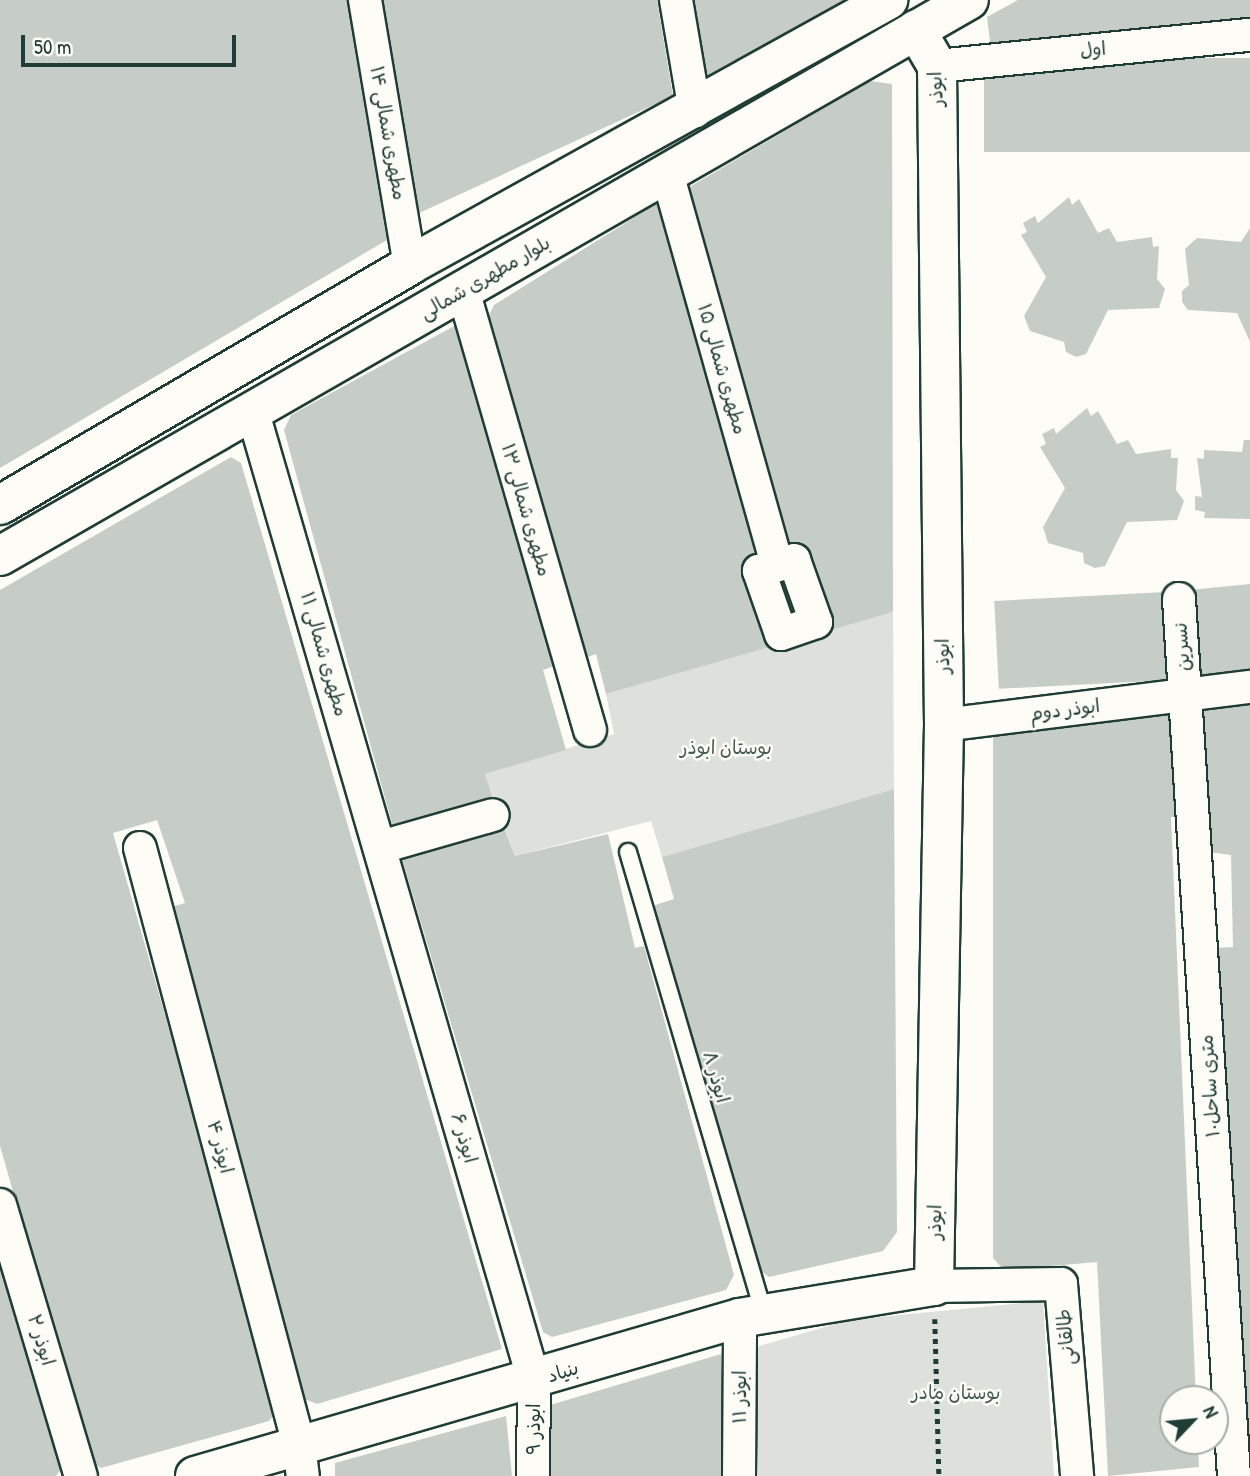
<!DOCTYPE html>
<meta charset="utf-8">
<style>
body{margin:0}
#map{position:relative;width:1250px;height:1476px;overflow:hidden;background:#fdfcf7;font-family:"Patrick Hand","Playpen Sans Arabic",sans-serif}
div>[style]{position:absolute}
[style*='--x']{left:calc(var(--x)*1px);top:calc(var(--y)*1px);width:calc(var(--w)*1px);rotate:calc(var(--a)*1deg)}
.green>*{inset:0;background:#dde0db}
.building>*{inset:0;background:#c6cdc7;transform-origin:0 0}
.path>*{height:4.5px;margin-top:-2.25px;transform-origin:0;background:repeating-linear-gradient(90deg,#1f3d34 0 5px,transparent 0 10px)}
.roads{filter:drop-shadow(2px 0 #1f3d34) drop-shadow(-2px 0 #1f3d34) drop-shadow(0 2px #1f3d34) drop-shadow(0 -2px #1f3d34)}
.lane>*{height:16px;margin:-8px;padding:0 8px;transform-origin:8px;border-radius:8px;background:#fdfcf7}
.street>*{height:32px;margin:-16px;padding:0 16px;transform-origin:16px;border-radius:16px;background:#fdfcf7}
.secondary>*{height:38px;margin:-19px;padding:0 19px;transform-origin:19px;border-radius:19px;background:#fdfcf7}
span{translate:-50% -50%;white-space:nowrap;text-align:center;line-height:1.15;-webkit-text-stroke:5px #fdfcf7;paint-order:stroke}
.street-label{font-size:19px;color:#1f3d34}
.park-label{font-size:19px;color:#455e55}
.north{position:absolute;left:1159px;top:1385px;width:70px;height:70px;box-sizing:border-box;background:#fdfcf7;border:2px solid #a4b0a9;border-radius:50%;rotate:64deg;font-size:19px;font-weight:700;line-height:28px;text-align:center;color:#1f3d34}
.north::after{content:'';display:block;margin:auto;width:24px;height:32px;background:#1f3d34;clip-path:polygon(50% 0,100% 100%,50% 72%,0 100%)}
.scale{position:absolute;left:21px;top:35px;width:215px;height:32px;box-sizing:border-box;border:4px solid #1f3d34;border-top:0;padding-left:9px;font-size:21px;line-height:24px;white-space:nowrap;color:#1f3d34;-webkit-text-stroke:5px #fdfcf7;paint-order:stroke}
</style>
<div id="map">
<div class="green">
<div style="clip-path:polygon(893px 612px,894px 789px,662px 857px,651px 821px,515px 856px,485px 774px,614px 734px,606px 694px)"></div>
<div style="clip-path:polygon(1043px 1301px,1054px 1476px,757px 1476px,756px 1347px,849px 1320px)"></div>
</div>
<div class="building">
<div style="clip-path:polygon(0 0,347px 0,387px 240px,0 468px)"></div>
<div style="clip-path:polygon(381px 0,657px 0,673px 96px,417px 214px)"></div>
<div style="clip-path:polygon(693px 0,847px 0,707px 82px)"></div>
<div style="clip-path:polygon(1018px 0,1250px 0,1250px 22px,991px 50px,987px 17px)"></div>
<div style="left:1250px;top:58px;width:94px;height:266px;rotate:90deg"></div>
<div style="clip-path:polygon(870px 81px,892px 84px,893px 612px,824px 632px,787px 552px,686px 189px)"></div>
<div style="clip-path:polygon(1069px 197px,1072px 205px,1079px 199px,1098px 233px,1109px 228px,1117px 242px,1152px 237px,1153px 247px,1159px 246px,1157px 279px,1165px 289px,1159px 308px,1108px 310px,1086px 354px,1076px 357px,1066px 352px,1064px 342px,1030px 331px,1024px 316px,1046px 277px,1021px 235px,1027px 232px,1023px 223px,1035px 216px,1038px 223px)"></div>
<div style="clip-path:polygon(656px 204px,668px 204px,763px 559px,748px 562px,770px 647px,606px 694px,596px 654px,582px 659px,485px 324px,494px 305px)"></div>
<div style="clip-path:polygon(1250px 228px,1250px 342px,1237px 313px,1188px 310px,1182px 302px,1182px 291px,1189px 285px,1185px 249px,1197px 238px,1241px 242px)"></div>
<div style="clip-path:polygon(456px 325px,468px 338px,557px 665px,543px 670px,566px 750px,485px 774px,497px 809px,396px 838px,284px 430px,291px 415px)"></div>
<div style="clip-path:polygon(1087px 408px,1091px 416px,1098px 411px,1117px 444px,1128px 440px,1136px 454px,1171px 449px,1171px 458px,1178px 458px,1176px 490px,1184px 501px,1177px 520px,1127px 522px,1105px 566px,1095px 568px,1084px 563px,1083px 553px,1048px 543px,1043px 527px,1065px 488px,1040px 447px,1046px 444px,1042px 434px,1054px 428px,1056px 434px)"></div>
<div style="clip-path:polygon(1244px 440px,1250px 440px,1250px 519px,1204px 518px,1205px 512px,1195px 510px,1195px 496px,1202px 497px,1197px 458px,1204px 459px,1204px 450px,1242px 452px)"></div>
<div style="clip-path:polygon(231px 457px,241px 463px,502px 1349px,317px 1404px,305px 1399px,168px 908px,185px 903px,157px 820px,113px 833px,278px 1410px,269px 1421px,101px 1468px,90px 1461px,0 1146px,0 590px)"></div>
<div style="clip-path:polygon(1250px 584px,1250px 671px,1196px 677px,1189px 590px)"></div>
<div style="left:1165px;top:592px;width:88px;height:171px;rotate:87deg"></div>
<div style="clip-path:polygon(1250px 701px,1250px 1461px,1243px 1462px,1213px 948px,1233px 947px,1231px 855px,1208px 852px,1206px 814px,1171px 817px,1196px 1399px,1173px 1399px,1173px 1441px,1198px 1441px,1199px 1467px,1108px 1476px,1097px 1262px,1004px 1270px,993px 1258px,993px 730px)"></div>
<div style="clip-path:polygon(894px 789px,897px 1232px,883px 1251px,769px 1277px,757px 1268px,652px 906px,674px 899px,662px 857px)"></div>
<div style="clip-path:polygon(500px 817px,515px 856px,608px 834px,635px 948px,644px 946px,734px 1275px,726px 1290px,552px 1337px,543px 1332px,399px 849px)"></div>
<div style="clip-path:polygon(0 1260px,61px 1469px,56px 1476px,0 1476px)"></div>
<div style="clip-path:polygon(721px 1354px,722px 1476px,547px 1476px,547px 1406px)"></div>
<div style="clip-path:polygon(506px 1416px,512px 1476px,335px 1476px,335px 1463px)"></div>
</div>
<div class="path">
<div style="--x:935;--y:1319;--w:157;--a:88.5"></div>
</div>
<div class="roads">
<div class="lane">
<div style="--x:628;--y:852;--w:481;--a:73.6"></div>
</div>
<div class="street">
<div style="--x:365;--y:0;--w:269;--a:80.4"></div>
<div style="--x:676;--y:0;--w:113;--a:80.3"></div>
<div style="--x:937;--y:66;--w:315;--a:-5.7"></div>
<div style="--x:667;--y:173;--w:406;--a:74.3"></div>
<div style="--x:463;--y:290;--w:458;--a:73.9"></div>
<div style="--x:253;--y:413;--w:1008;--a:73.81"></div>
<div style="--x:534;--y:1381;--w:95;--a:90.6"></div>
<div style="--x:794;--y:560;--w:66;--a:70.5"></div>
<div style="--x:816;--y:622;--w:37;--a:161"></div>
<div style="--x:781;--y:634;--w:67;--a:-109.2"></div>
<div style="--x:759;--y:571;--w:37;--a:-17"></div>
<div style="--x:1179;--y:599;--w:879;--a:86.41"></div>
<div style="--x:944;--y:725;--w:308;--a:-7.1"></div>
<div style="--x:381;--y:847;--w:116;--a:-15.9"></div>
<div style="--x:140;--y:848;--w:618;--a:75.09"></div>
<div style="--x:299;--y:1445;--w:31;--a:83"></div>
<div style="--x:0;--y:1205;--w:283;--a:73.4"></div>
<div style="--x:934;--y:1286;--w:127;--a:-0.9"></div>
<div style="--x:1061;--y:1284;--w:193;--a:85.2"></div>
<div style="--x:739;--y:1476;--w:158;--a:-89.6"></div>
</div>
<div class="secondary">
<div style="--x:0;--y:505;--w:475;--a:-30.3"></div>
<div style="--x:410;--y:265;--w:547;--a:-29"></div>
<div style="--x:0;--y:556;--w:1117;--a:-29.85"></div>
<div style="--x:195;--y:1476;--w:567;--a:-16.17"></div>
<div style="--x:740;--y:1318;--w:197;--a:-9.4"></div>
<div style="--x:934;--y:1286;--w:561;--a:-88.98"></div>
<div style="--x:944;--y:725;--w:659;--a:-90.61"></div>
<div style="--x:937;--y:66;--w:42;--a:-120.3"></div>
</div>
</div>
<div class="street-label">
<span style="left:1093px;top:50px;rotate:-6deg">اول</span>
<span style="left:936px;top:89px;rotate:-93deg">ابوذر</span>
<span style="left:388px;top:133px;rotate:80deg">مطهری شمالی ۱۴</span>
<span style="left:485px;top:278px;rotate:-30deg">بلوار مطهری شمالی</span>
<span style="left:722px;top:369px;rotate:74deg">مطهری شمالی ۱۵</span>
<span style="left:526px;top:510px;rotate:74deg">مطهری شمالی ۱۳</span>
<span style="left:1182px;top:647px;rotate:-94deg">نسرین</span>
<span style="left:324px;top:654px;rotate:74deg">مطهری شمالی ۱۱</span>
<span style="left:943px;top:656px;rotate:-91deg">ابوذر</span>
<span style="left:1065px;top:710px;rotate:-7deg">ابوذر دوم</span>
<span style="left:716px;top:1077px;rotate:74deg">ابوذر ۸</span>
<span style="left:1210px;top:1086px;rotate:-94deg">۱۰متری ساحل</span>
<span style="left:464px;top:1138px;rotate:74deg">ابوذر ۶</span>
<span style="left:220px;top:1147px;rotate:75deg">ابوذر ۴</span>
<span style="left:935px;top:1222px;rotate:-89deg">ابوذر</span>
<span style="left:1066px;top:1337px;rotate:-95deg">طالقانی</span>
<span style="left:41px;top:1340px;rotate:73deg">ابوذر ۲</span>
<span style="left:563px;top:1372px;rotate:-17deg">بنیاد</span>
<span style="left:740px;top:1397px;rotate:-90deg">ابوذر ۱۱</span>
<span style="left:534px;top:1429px;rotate:-90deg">ابوذر ۹</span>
</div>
<div class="park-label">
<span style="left:726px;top:748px">بوستان ابوذر</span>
<span style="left:956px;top:1393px">بوستان مادر</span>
</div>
<div class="north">N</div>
<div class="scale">50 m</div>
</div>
